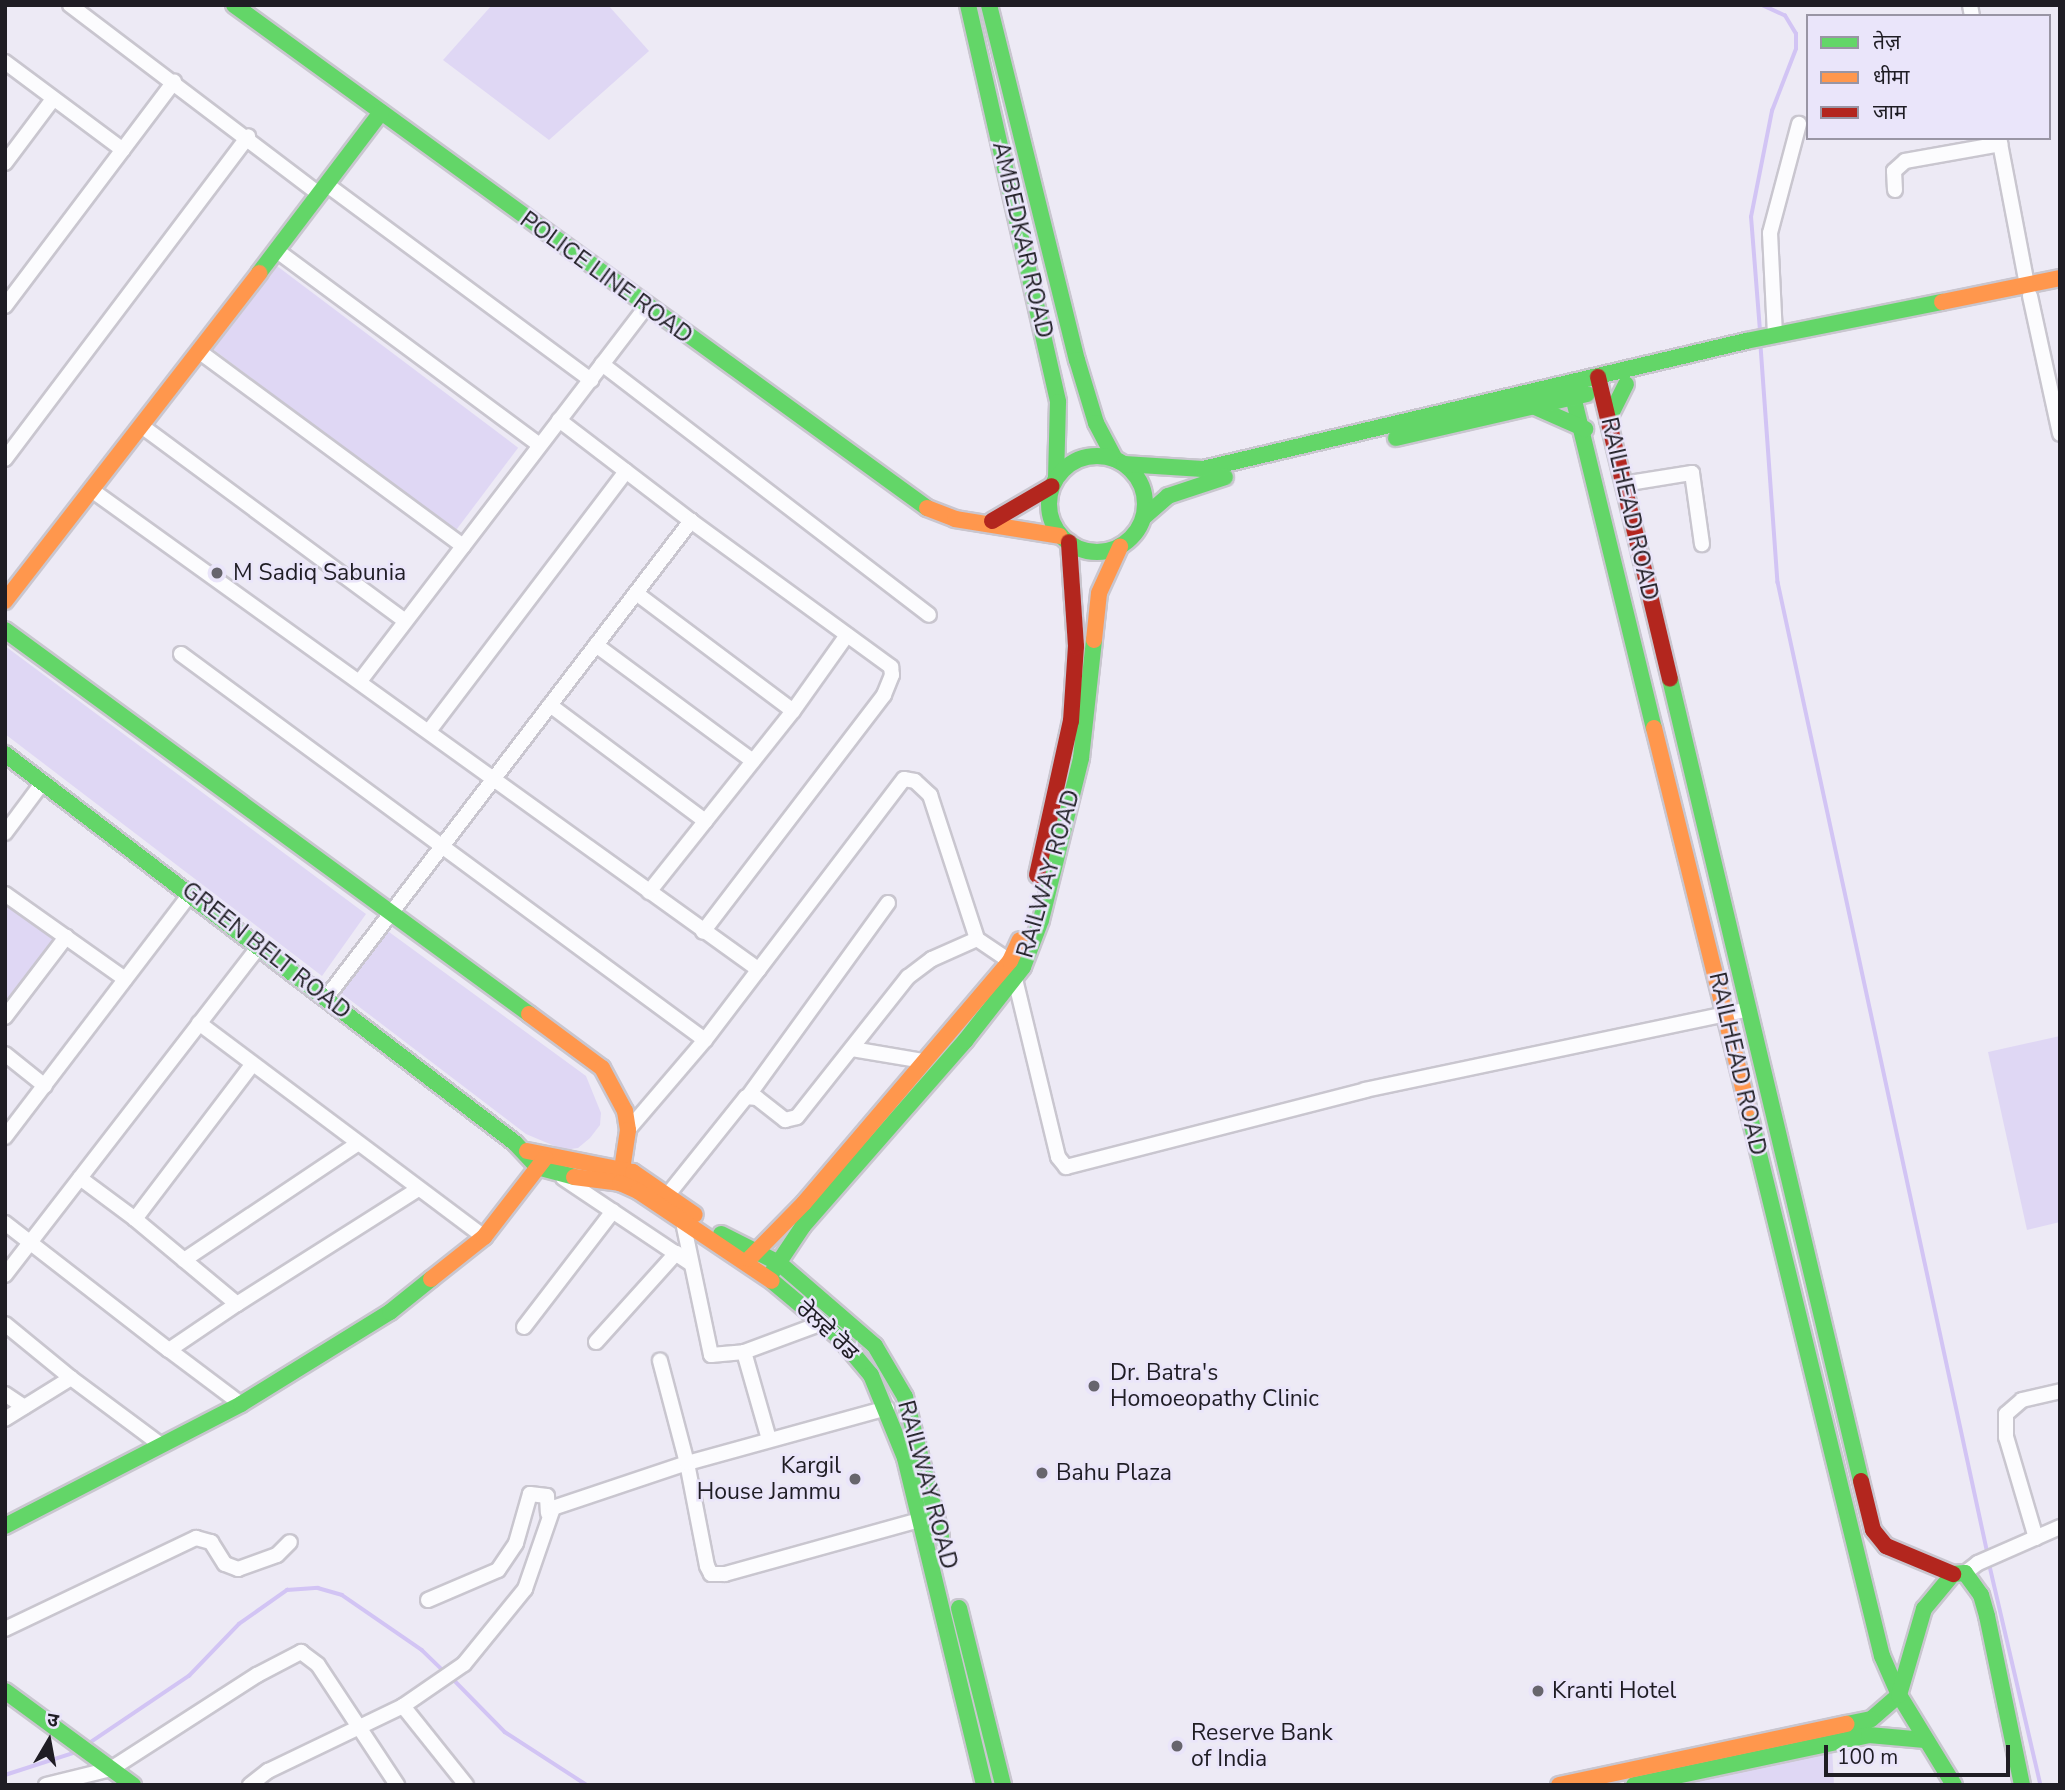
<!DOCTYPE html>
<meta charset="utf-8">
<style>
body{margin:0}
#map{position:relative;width:2065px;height:1790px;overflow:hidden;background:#edeaf5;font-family:"Nunito Sans","Noto Sans Devanagari","Noto Sans Gurmukhi",sans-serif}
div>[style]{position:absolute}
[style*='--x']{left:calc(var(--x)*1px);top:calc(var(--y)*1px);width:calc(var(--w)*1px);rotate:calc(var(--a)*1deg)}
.green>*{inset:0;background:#dfd7f4;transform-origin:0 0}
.stream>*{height:3.5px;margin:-1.75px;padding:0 1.75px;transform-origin:1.75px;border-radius:1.75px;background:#d2c4f4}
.roads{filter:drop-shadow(2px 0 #c9c6cf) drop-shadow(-2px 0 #c9c6cf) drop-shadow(0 2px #c9c6cf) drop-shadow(0 -2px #c9c6cf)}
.street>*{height:14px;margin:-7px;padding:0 7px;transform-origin:7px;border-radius:7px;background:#fcfcfe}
.fast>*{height:16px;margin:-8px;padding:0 8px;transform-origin:8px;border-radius:8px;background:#63d668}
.fast>.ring{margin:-8px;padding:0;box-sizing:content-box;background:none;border:16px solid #63d668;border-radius:50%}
.slow>*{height:16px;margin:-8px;padding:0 8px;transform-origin:8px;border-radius:8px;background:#ff974d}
.jam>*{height:16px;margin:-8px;padding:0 8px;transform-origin:8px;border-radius:8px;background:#b3261e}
.dots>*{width:19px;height:19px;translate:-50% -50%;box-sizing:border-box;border:4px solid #eae5fa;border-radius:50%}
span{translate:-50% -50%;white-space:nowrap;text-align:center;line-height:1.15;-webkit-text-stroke:5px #eae5fa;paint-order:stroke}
.street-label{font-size:23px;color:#1f1d24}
.poi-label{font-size:23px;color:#1f1d24}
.left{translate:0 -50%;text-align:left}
.right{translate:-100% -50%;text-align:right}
.frame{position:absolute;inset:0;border:7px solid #1f1d24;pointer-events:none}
.legend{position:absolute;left:1806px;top:14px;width:245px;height:126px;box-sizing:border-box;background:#eae5fa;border:2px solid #9995a4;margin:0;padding:9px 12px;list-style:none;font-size:21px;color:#1f1d24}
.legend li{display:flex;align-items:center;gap:14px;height:35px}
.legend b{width:35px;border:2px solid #9995a4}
.north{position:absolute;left:14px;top:1706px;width:70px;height:70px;-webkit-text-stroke:5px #eae5fa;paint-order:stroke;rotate:10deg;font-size:19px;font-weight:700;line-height:28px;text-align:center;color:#1f1d24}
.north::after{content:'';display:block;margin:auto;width:24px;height:32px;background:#1f1d24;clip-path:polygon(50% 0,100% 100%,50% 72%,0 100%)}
.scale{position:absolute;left:1824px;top:1745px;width:186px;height:32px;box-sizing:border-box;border:4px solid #1f1d24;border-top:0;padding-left:9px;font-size:21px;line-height:24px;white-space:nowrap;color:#1f1d24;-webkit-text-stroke:5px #eae5fa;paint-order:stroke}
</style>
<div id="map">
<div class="green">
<div style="clip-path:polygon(492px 5px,608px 5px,649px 51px,549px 140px,443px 60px)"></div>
<div style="left:269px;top:260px;width:312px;height:105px;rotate:37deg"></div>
<div style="clip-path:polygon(5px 646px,366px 914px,322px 976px,5px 734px)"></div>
<div style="clip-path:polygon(5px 898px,56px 938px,5px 1002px)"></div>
<div style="clip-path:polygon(385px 929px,586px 1076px,601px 1113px,600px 1125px,590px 1138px,578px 1148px,564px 1150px,526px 1134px,337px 990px)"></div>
<div style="clip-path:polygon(2060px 1036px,2060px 1222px,2027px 1230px,1988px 1052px)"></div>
<div style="clip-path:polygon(1832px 1747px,1834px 1785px,1651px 1785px)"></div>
</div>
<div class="stream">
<div style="--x:1760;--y:331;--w:114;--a:-94.5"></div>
<div style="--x:1751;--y:217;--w:108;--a:-78.8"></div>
<div style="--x:1772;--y:111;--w:66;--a:-68.8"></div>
<div style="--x:1796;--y:49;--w:15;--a:-90"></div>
<div style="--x:1796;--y:34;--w:21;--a:-121"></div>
<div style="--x:1785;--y:16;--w:26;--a:-155"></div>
<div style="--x:1761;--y:346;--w:237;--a:85.9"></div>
<div style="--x:1778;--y:582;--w:994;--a:77.81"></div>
<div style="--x:1989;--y:1562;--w:229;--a:76.9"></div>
<div style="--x:450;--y:1676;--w:78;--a:45.5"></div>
<div style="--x:505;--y:1732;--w:98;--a:32.9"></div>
<div style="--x:88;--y:1744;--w:122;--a:-34"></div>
<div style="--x:189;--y:1676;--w:72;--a:-46.1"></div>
<div style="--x:239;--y:1624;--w:59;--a:-35.3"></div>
<div style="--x:287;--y:1590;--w:31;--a:-4"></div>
<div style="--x:318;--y:1588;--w:25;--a:16"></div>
<div style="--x:342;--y:1595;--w:97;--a:34.5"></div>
<div style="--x:422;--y:1650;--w:30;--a:44"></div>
<div style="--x:5;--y:1775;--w:75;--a:-17.9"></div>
</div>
<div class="roads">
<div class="street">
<div style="--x:70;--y:5;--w:313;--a:37.2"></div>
<div style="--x:1970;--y:5;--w:11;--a:80"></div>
<div style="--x:5;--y:62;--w:147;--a:36.7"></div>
<div style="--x:1999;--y:138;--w:150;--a:79.2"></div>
<div style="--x:5;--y:163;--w:80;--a:-53.1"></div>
<div style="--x:326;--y:184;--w:330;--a:36.5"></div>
<div style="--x:1895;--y:190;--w:19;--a:-93"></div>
<div style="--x:1894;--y:171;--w:15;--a:-42"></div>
<div style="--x:1905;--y:161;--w:97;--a:-10.1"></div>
<div style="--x:276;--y:250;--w:328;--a:36.5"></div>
<div style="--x:2030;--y:296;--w:141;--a:77.7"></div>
<div style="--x:5;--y:306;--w:281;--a:-53"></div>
<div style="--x:1775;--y:335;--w:102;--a:-92.8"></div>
<div style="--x:1770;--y:233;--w:113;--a:-75.1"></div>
<div style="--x:200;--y:352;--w:327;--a:36.4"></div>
<div style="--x:602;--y:364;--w:412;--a:37.5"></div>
<div style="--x:559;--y:420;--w:166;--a:37.4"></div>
<div style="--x:143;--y:427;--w:326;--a:36.5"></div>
<div style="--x:5;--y:459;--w:404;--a:-53"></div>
<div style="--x:1623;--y:484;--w:70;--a:-9.1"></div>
<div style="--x:1692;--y:473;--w:72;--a:82"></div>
<div style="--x:93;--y:491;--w:820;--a:35.72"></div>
<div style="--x:636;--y:593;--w:196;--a:36.9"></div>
<div style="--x:596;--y:645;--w:195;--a:36.5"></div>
<div style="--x:181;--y:654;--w:651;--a:36.38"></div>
<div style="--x:360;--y:681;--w:469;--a:-52.6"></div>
<div style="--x:550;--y:705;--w:194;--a:36.8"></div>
<div style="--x:429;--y:731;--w:326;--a:-52.8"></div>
<div style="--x:5;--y:833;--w:64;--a:-53.3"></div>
<div style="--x:649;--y:892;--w:231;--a:-51.5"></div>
<div style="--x:793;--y:711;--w:93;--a:-54.6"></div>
<div style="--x:5;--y:894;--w:147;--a:35.3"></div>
<div style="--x:1015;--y:979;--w:183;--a:76.4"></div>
<div style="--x:1058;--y:1157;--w:13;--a:51"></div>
<div style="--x:1066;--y:1167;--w:309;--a:-14.4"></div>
<div style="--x:1365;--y:1090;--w:388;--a:-11.9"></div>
<div style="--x:326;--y:998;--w:601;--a:-52.58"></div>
<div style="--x:691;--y:521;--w:248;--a:36.1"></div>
<div style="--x:891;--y:667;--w:8;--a:83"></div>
<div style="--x:892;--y:675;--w:22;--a:112"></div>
<div style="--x:884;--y:695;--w:298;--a:127.4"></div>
<div style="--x:5;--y:1017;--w:101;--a:-52.7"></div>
<div style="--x:199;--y:1023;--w:356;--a:36.9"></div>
<div style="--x:852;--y:1049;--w:73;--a:9.5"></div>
<div style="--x:5;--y:1054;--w:51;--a:38.7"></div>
<div style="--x:749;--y:1095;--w:237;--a:-54.1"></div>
<div style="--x:628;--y:1130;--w:118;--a:-49.5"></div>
<div style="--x:705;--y:1040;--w:328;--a:-52.7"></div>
<div style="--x:904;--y:779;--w:11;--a:10"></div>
<div style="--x:915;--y:781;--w:21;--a:43"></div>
<div style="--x:930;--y:795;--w:151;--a:71.9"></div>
<div style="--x:5;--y:1137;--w:307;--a:-52.7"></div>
<div style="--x:80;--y:1178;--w:69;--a:36.7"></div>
<div style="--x:563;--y:1178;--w:153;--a:33.8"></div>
<div style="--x:662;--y:1202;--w:134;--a:-51.3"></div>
<div style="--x:746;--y:1097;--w:11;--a:5"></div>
<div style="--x:757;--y:1098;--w:36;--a:38"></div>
<div style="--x:785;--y:1120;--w:12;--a:-14"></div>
<div style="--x:797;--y:1117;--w:179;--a:-51.6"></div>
<div style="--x:908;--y:977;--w:30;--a:-37"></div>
<div style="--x:932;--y:959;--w:49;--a:-24"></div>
<div style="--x:977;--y:939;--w:40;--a:34"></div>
<div style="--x:683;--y:1222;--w:136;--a:78.1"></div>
<div style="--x:711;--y:1355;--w:33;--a:-5"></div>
<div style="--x:744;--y:1352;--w:83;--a:-20.4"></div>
<div style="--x:5;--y:1223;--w:207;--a:37.8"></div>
<div style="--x:184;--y:1260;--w:208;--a:-33.8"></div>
<div style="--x:5;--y:1275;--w:416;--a:-52.3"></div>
<div style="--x:237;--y:1304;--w:214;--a:-32.4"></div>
<div style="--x:5;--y:1324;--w:85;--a:39.3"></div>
<div style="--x:71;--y:1378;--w:78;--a:148.2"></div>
<div style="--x:524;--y:1327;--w:146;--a:-52.5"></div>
<div style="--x:596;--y:1342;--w:120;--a:-48"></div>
<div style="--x:744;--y:1352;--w:91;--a:74"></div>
<div style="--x:71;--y:1378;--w:112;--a:36.7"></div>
<div style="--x:5;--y:1394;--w:23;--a:34"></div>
<div style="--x:241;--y:1404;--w:90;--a:-143.1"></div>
<div style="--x:169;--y:1350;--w:82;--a:-34.1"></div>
<div style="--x:237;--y:1304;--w:133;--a:-140.2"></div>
<div style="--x:135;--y:1219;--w:193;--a:-52.8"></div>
<div style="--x:887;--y:1408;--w:207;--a:164.6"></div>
<div style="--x:687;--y:1463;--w:105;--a:79"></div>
<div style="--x:707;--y:1566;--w:9;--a:63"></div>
<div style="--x:711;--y:1574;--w:14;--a:0"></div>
<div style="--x:725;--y:1574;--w:205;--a:-15.5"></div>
<div style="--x:2036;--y:1538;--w:105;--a:-106.5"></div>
<div style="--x:2006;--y:1437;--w:23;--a:-90"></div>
<div style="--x:2006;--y:1414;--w:21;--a:-41"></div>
<div style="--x:2022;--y:1400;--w:39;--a:-13"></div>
<div style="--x:1965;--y:1573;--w:16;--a:-38"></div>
<div style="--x:1978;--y:1563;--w:90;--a:-23.7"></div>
<div style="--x:428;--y:1600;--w:76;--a:-23.2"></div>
<div style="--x:498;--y:1570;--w:32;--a:-56"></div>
<div style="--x:516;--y:1543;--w:51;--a:-74.1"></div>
<div style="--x:530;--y:1494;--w:17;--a:7"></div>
<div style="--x:547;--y:1496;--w:17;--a:87"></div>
<div style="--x:5;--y:1629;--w:212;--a:-25.5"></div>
<div style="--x:196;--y:1538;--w:16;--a:15"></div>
<div style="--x:211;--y:1542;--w:26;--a:58"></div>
<div style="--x:225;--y:1564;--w:14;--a:21"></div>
<div style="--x:238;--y:1569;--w:41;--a:-19.7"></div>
<div style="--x:277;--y:1555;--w:18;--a:-45"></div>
<div style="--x:403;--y:1706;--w:101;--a:51.4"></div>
<div style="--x:46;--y:1785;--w:67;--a:-13.8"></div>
<div style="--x:111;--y:1769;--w:174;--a:-32.8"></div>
<div style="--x:257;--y:1675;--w:50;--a:-27.6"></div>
<div style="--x:301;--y:1652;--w:21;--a:37"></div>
<div style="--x:318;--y:1665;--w:144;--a:56.6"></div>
<div style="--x:250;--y:1785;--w:23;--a:-38"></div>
<div style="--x:268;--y:1771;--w:150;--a:-25.7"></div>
<div style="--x:403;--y:1706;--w:74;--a:-34.5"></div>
<div style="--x:464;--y:1664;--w:97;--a:-50.9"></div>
<div style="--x:525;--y:1589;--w:86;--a:-70.9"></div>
<div style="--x:553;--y:1508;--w:141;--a:-18.6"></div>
<div style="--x:687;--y:1463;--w:106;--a:-104.8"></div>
</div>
<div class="fast">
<div style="--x:234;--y:5;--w:856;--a:35.97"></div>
<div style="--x:968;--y:5;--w:407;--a:77.2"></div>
<div style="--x:1058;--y:402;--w:75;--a:91.5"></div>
<div style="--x:989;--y:5;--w:366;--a:76.1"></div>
<div style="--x:1077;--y:360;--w:66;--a:73.2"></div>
<div style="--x:1096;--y:423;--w:41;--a:62.2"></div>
<div style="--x:259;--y:273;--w:202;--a:-52.8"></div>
<div style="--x:1570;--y:384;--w:354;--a:76.3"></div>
<div style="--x:1535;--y:407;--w:55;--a:23.7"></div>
<div style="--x:1608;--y:420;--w:40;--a:-63.4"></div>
<div style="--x:1396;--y:438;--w:196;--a:-13"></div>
<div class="ring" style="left:1049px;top:456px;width:80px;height:80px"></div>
<div style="--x:1124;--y:464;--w:79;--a:3.6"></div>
<div style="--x:1203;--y:469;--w:558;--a:-13.26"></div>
<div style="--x:1746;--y:341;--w:200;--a:-11.3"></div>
<div style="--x:1144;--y:517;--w:32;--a:-41"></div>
<div style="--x:1168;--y:496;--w:60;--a:-18.4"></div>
<div style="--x:5;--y:630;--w:650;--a:36.23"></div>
<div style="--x:1670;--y:679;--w:824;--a:76.6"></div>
<div style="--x:5;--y:754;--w:641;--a:37.33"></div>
<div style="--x:515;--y:1143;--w:33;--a:47"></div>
<div style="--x:537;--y:1167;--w:38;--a:15"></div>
<div style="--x:1748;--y:1109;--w:563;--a:76.24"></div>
<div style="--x:1882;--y:1656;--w:43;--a:66.4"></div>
<div style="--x:1899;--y:1695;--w:37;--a:139"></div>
<div style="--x:1871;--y:1719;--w:25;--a:168"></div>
<div style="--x:721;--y:1234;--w:65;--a:26.6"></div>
<div style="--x:779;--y:1263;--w:127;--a:40.8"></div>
<div style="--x:875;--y:1346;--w:59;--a:59.5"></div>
<div style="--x:905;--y:1397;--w:144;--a:75.5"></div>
<div style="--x:771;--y:1274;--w:58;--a:-56.3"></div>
<div style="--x:803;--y:1226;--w:246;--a:-48.8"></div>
<div style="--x:965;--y:1041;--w:94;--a:-51.9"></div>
<div style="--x:1023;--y:967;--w:50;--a:-69"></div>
<div style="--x:1041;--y:920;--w:167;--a:-76.1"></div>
<div style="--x:1081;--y:758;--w:119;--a:-83.7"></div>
<div style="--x:772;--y:1281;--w:89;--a:40"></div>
<div style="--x:840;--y:1338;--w:48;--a:50"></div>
<div style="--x:871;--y:1375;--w:90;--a:67.7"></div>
<div style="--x:905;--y:1458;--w:336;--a:76.4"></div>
<div style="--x:5;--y:1526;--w:266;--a:-27.3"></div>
<div style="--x:241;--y:1404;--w:175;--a:-31.7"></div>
<div style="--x:390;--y:1312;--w:53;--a:-38.8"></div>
<div style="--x:959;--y:1608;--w:182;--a:76"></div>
<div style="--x:5;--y:1691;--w:159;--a:36.3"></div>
<div style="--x:1634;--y:1785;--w:240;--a:-12"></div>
<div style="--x:1869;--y:1735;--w:56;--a:5.1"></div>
<div style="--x:1954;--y:1785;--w:105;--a:-121.4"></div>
<div style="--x:1899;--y:1695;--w:90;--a:-73.8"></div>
<div style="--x:1924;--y:1609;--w:45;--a:-50.4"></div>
<div style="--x:1953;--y:1574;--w:12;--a:-5"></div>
<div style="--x:1965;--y:1573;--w:27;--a:54"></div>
<div style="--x:1981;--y:1595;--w:22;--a:74"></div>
<div style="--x:1987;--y:1616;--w:173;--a:78.3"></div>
</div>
<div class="slow">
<div style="--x:1942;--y:302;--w:120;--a:-11.5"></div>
<div style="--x:927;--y:508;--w:30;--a:21"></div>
<div style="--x:955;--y:519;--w:106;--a:9.2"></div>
<div style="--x:5;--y:601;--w:415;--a:-52.2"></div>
<div style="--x:1094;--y:640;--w:47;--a:-83.9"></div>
<div style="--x:1099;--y:593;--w:51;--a:-65.5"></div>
<div style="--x:1654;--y:728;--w:392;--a:76.1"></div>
<div style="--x:529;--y:1014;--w:91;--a:36.5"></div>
<div style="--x:602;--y:1068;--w:49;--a:61.9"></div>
<div style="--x:625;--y:1111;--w:19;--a:81"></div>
<div style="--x:628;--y:1130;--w:54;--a:98.6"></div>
<div style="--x:527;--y:1151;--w:108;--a:11.2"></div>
<div style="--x:633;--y:1172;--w:75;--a:34.7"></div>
<div style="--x:574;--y:1177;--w:46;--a:7.4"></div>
<div style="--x:620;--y:1183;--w:20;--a:24"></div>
<div style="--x:638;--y:1191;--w:161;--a:33.9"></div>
<div style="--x:749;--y:1259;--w:78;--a:-45.5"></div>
<div style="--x:804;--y:1203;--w:318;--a:-49.6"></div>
<div style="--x:1010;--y:961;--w:23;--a:-65"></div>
<div style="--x:431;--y:1279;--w:68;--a:-38.4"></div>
<div style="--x:484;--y:1237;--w:100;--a:-52.3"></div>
<div style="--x:1559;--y:1785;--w:294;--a:-12"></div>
</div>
<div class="jam">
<div style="--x:1598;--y:377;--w:310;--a:76.6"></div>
<div style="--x:992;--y:521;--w:69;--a:-30.3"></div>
<div style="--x:1037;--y:875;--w:158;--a:-77.6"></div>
<div style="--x:1071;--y:721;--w:75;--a:-86.2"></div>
<div style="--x:1076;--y:646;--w:104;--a:-93.9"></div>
<div style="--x:1861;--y:1481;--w:50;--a:76.2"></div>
<div style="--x:1873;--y:1530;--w:21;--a:51"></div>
<div style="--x:1886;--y:1546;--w:73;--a:22.7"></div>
</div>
</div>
<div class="dots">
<div style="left:217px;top:573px;background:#67656d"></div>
<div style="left:1094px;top:1386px;background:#67656d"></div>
<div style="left:1042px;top:1473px;background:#67656d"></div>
<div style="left:855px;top:1479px;background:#67656d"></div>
<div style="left:1538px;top:1691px;background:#67656d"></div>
<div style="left:1177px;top:1746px;background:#67656d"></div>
</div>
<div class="street-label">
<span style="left:1022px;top:240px;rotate:77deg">AMBEDKAR ROAD</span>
<span style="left:606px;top:278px;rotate:36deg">POLICE LINE ROAD</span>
<span style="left:1629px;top:509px;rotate:77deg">RAILHEAD ROAD</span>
<span style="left:1049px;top:874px;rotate:-74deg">RAILWAY ROAD</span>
<span style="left:266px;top:951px;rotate:38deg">GREEN BELT ROAD</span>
<span style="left:1737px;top:1064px;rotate:77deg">RAILHEAD ROAD</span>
<span style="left:827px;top:1331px;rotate:43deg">ਰੇਲਵੇ ਰੋਡ</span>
<span style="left:927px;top:1485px;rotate:75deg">RAILWAY ROAD</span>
</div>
<div class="poi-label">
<span class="left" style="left:233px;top:573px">M Sadiq Sabunia</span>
<span class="left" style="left:1110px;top:1386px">Dr. Batra's<br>Homoeopathy Clinic</span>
<span class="right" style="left:841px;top:1479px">Kargil<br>House Jammu</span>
<span class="left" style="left:1056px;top:1473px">Bahu Plaza</span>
<span class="left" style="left:1552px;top:1691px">Kranti Hotel</span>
<span class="left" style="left:1191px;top:1746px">Reserve Bank<br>of India</span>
</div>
<div class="frame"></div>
<ul class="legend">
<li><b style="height:9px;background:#63d668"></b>तेज़</li>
<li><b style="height:9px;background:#ff974d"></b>धीमा</li>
<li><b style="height:9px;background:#b3261e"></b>जाम</li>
</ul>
<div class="north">उ</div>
<div class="scale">100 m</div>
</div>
